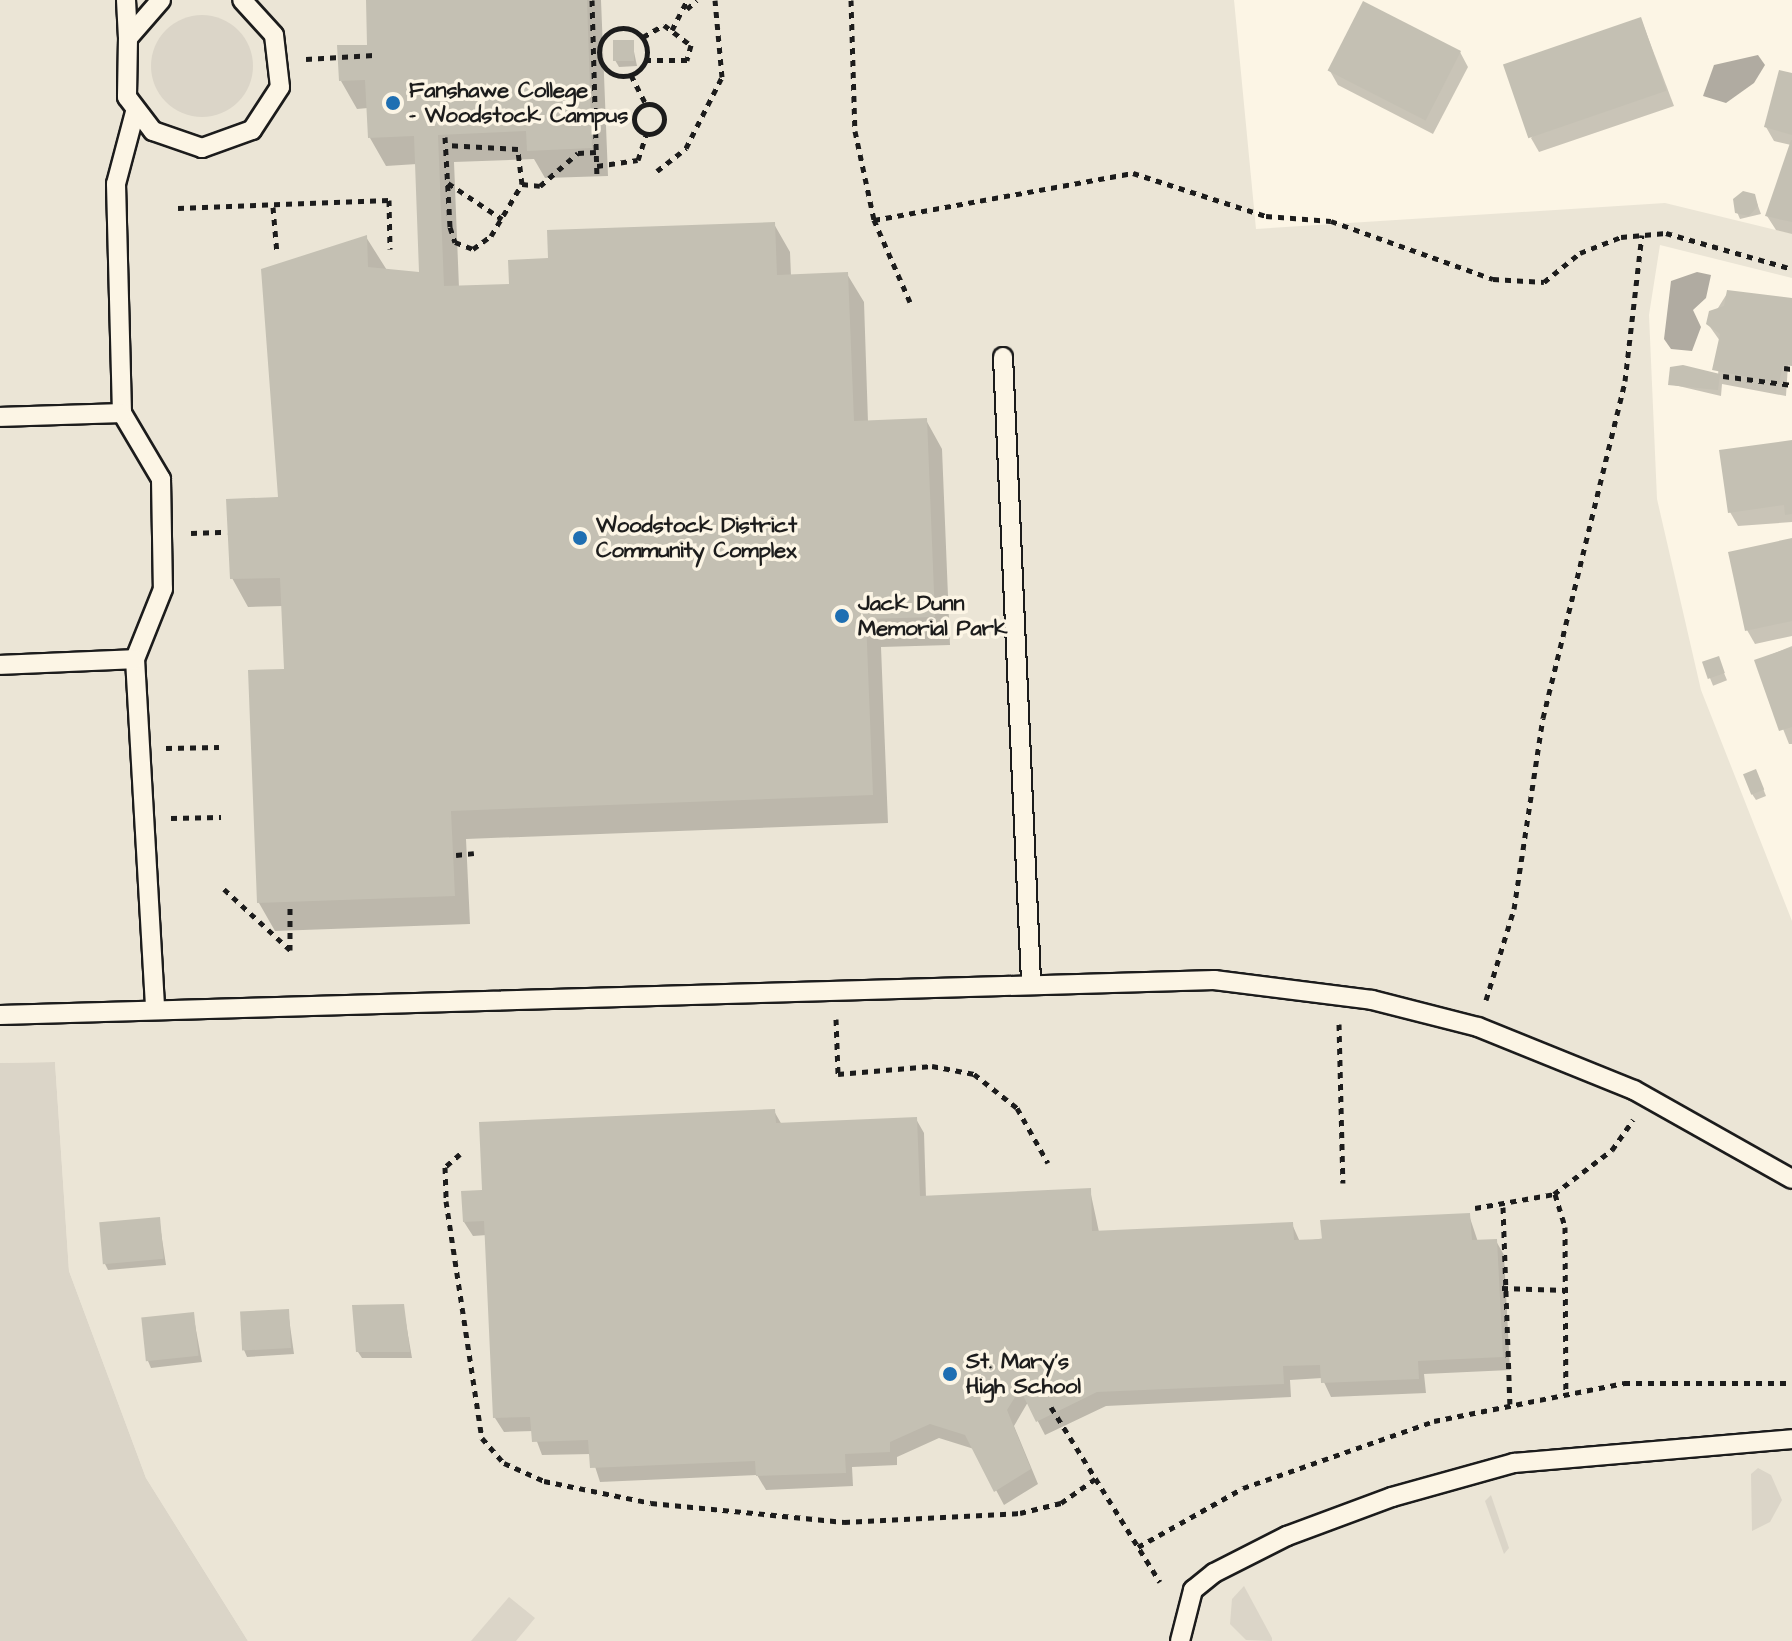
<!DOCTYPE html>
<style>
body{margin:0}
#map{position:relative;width:1792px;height:1641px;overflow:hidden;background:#fcf5e5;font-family:"Architects Daughter",sans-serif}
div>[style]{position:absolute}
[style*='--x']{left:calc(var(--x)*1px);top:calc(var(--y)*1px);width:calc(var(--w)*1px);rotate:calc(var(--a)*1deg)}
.built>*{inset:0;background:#ebe5d6}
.green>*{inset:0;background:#dbd5c8}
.round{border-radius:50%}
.water>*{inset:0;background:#b0aba1}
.shadow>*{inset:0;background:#0003;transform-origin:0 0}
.building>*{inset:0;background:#c4c0b3;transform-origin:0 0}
.path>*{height:5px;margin-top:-2.5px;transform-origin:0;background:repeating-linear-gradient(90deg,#1c1c1c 0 6px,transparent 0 12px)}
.path>.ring{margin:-2.5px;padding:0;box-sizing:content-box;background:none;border:5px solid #1c1c1c;border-radius:50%}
.roads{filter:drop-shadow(2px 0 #1c1c1c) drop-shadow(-2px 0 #1c1c1c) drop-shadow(0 2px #1c1c1c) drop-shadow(0 -2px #1c1c1c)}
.service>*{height:18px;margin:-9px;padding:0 9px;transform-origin:9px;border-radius:9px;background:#fcf5e5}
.dots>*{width:22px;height:22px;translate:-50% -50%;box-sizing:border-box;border:4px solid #fcf5e5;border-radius:50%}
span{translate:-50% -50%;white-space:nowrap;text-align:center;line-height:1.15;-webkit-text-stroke:7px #fcf5e5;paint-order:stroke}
.poi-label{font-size:22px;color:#1c1c1c;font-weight:700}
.left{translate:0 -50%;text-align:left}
</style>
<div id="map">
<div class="built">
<div style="clip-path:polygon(0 0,1234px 0,1256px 229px,1665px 203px,1792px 234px,1792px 278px,1660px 245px,1649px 315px,1657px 499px,1701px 690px,1792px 921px,1792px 1641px,248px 1641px,146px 1478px,69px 1271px,55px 1062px,0 1063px)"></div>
</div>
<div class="green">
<div class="round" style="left:151px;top:15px;width:102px;height:102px"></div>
<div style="clip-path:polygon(55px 1062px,69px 1271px,146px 1478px,248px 1641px,0 1641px,0 1063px)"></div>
<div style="clip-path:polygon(1758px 1468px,1771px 1475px,1782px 1500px,1770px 1522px,1752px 1531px,1751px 1474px)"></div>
<div style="clip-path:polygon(1491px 1495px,1509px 1548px,1504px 1554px,1485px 1501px)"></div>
<div style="clip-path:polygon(1244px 1586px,1272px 1638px,1272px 1641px,1246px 1640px,1230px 1624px,1232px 1599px)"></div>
<div style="clip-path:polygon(509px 1597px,535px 1618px,516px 1641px,471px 1641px)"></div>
</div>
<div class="water">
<div style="clip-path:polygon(1758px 55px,1765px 65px,1754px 83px,1726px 103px,1703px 96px,1714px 65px)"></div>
<div style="clip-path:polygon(1697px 272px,1711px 275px,1706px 298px,1693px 310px,1701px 327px,1692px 351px,1671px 349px,1664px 339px,1671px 281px)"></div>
</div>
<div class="shadow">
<div style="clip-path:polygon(368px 0,601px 0,608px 176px,545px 178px,534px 159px,454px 162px,459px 288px,511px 286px,550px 260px,774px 224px,790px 252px,791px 276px,847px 274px,864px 302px,868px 422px,926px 420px,942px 449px,950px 645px,881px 647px,888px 823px,466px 839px,470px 924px,275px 931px,259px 903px,286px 671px,283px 606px,248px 607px,232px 578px,280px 499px,366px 237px,390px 275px,421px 274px,417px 164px,386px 166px,370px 138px,368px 108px,357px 109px,341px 81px,370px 46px)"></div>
<div style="clip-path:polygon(1641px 19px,1674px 106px,1539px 152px,1531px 138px)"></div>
<div style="clip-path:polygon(632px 42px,637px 66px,619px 67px,615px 60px)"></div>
<div style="clip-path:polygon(1460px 52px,1468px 67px,1433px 134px,1338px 85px,1330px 71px)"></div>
<div style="clip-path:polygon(1792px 75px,1792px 234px,1776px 230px,1767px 216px,1791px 145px,1774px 141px,1766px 127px)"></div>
<div style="clip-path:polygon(1754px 195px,1761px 214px,1740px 219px,1737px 212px)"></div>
<div style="clip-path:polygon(1728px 292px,1792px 302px,1786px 396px,1722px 384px,1721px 396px,1670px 384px,1718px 376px,1720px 341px,1708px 324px)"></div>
<div style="clip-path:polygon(1792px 445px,1792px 522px,1738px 526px,1730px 512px)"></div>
<div style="clip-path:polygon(1792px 540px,1792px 636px,1755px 644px,1747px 630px)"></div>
<div style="clip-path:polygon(1792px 646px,1792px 744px,1789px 744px,1756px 661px)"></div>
<div style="left:1718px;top:658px;width:24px;height:15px;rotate:68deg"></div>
<div style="clip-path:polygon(1759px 778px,1766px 796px,1756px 800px,1752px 794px)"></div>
<div style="clip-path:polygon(774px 1111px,782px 1125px,916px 1119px,924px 1133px,926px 1198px,1090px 1190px,1099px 1232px,1292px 1224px,1300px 1242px,1469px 1215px,1478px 1242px,1496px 1241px,1504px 1255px,1510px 1370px,1424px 1374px,1426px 1393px,1331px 1397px,1322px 1378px,1290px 1380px,1291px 1397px,1106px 1406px,1045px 1435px,1028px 1402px,1014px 1426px,1038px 1484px,1004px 1505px,974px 1449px,939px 1438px,897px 1457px,897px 1465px,852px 1467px,853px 1486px,766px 1490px,757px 1475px,600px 1482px,591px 1454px,542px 1455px,533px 1431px,504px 1432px,495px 1418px,487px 1235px,473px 1236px,464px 1222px,484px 1192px)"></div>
<div style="clip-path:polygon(159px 1219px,166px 1265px,108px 1270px,105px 1264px)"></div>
<div style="clip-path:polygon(403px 1306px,412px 1358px,362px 1358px,358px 1352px)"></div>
<div style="clip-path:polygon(288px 1311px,294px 1354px,247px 1357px,244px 1350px)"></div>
<div style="clip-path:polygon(193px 1314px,202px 1362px,151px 1368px,148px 1361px)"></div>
</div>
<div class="building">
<div style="clip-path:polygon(366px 0,587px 0,592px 148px,527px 151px,526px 131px,438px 135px,444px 286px,509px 284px,508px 260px,548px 258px,547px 230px,775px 222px,777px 275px,848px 272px,854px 421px,927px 418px,935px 617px,866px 619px,873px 795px,451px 811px,455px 896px,257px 903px,248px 670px,284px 669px,280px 578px,230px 579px,226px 499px,278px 497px,261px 269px,367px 235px,368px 267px,419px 272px,414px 136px,368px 138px,365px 80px,339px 81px,337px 45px,367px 45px)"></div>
<div style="left:1363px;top:1px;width:110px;height:78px;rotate:27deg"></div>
<div style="left:1641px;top:17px;width:78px;height:146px;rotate:71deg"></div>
<div style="left:613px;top:40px;width:21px;height:21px"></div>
<div style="clip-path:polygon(1779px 70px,1792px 73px,1792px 135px,1764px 127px)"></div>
<div style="clip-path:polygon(1791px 140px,1792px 140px,1792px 222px,1765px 216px)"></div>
<div style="clip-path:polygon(1743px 191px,1755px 194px,1758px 206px,1749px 216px,1735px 213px,1733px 199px)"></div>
<div style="clip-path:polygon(1727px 290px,1792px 298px,1792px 366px,1783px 365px,1779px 383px,1712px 370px,1720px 334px,1706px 324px,1709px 311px,1724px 306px)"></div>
<div style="clip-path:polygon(1683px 365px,1720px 374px,1718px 390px,1668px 385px,1670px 367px)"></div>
<div style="clip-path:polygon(1792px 440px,1792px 514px,1785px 515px,1784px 505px,1728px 513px,1719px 450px)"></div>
<div style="clip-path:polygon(1792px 538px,1792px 621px,1745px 631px,1728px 552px)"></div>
<div style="clip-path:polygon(1792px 647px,1792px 727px,1779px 731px,1754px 660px)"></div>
<div style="left:1719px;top:656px;width:18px;height:18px;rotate:71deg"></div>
<div style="left:1756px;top:769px;width:22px;height:14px;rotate:68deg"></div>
<div style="clip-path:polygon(775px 1109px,776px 1123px,917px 1117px,920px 1196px,1091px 1188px,1092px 1231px,1293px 1222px,1294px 1240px,1322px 1239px,1320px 1220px,1470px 1213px,1472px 1240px,1497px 1239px,1503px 1357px,1418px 1361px,1419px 1379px,1321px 1383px,1320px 1365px,1283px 1366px,1284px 1384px,1097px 1392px,1036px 1422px,1020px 1389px,1007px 1410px,1031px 1469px,994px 1492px,965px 1435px,930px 1424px,890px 1442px,890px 1452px,845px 1454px,846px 1473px,756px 1476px,755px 1461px,590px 1468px,588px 1440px,532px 1442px,530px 1417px,493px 1418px,484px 1221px,463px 1222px,461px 1191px,482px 1190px,479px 1122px)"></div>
<div style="left:160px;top:1217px;width:42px;height:61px;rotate:85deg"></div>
<div style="clip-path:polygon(404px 1304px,410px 1352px,356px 1352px,352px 1305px)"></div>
<div style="left:289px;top:1309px;width:39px;height:49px;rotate:87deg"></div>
<div style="left:194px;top:1312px;width:44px;height:53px;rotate:84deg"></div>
</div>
<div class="path">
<div style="--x:592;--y:0;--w:177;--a:88.4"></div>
<div style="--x:851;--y:0;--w:131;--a:88.3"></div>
<div style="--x:855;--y:131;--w:91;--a:77.9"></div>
<div style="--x:687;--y:9;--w:13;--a:-42"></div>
<div class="ring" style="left:599px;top:28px;width:43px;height:43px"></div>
<div style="--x:672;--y:30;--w:34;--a:-63"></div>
<div style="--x:643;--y:37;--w:24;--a:-30"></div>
<div style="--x:664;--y:25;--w:34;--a:37"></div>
<div style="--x:691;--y:45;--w:16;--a:105"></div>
<div style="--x:687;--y:60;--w:41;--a:180"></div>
<div style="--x:306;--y:59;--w:68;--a:-3.4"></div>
<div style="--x:631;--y:75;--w:33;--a:63"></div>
<div class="ring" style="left:634px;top:104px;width:25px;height:25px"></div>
<div style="--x:445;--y:137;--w:90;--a:86.8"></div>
<div style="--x:450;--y:227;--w:16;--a:72"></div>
<div style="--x:455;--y:242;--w:19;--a:21"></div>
<div style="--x:473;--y:249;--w:22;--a:-36"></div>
<div style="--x:491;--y:236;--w:61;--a:-59.2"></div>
<div style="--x:522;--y:184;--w:35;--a:-97"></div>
<div style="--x:518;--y:149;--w:72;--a:-176.8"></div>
<div style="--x:597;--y:166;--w:41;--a:-8.3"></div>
<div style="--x:638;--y:160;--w:26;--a:-72"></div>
<div style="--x:657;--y:171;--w:37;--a:-38"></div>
<div style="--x:686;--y:148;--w:80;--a:-63.1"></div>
<div style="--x:722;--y:77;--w:77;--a:-95.2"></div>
<div style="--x:448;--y:183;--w:65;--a:33.7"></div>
<div style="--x:522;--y:184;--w:18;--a:6"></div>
<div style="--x:540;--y:186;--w:50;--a:-41"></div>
<div style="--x:578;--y:153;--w:18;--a:-3"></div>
<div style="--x:273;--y:207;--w:47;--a:85.1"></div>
<div style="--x:178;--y:208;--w:211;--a:-2.2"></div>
<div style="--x:389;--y:200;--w:49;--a:88.8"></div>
<div style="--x:910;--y:302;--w:90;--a:-113.7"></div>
<div style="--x:874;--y:220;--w:263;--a:-10.3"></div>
<div style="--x:1133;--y:173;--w:140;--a:17.9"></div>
<div style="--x:1266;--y:216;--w:65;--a:4.4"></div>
<div style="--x:1331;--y:221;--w:172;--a:19.7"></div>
<div style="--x:1493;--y:279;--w:51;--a:3.4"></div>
<div style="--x:1544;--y:282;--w:46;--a:-38.9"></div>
<div style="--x:1580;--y:253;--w:44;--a:-21.3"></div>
<div style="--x:1621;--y:237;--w:45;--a:-5.1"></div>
<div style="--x:1666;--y:233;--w:131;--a:15.9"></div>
<div style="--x:1784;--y:368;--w:8;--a:7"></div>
<div style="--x:1723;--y:376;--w:70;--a:7.4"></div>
<div style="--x:191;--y:533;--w:36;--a:-2"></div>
<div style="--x:166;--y:748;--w:53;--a:-1.1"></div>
<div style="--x:171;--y:818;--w:50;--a:-1.1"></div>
<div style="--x:456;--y:855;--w:18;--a:-6"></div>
<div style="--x:224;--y:889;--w:90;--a:42.7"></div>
<div style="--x:290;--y:950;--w:46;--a:-90"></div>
<div style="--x:1486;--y:1000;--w:95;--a:-72.9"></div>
<div style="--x:1514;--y:909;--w:193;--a:-81.4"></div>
<div style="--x:1543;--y:718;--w:347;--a:-76.3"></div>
<div style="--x:1625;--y:381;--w:147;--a:-83.4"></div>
<div style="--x:836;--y:1019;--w:55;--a:87.9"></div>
<div style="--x:838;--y:1074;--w:94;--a:-4.9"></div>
<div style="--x:932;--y:1066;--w:43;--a:10.8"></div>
<div style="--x:974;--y:1074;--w:55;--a:38.3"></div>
<div style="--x:1017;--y:1108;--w:63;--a:60.6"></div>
<div style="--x:1339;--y:1024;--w:159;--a:88.6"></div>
<div style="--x:460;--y:1154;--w:20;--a:139"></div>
<div style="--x:445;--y:1167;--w:34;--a:88"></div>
<div style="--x:446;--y:1201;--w:240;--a:81.4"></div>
<div style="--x:482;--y:1438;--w:33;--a:49"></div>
<div style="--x:504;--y:1463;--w:44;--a:24.2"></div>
<div style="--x:544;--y:1481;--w:109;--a:11.6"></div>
<div style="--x:651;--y:1503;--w:194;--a:5.6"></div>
<div style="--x:844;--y:1522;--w:176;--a:-2.9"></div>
<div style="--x:1020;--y:1513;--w:42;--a:-13.7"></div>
<div style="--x:1061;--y:1503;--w:42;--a:-35.2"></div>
<div style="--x:1555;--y:1194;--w:34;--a:73"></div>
<div style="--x:1565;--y:1227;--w:164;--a:89.7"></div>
<div style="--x:1503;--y:1207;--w:197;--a:88"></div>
<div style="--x:1475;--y:1208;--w:80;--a:-10"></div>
<div style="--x:1554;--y:1194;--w:73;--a:-37.2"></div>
<div style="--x:1612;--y:1150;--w:37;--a:-55"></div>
<div style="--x:1502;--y:1288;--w:66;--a:1.7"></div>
<div style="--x:1051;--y:1407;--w:206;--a:58.1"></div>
<div style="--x:1138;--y:1547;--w:120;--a:-29.3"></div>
<div style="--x:1243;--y:1488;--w:202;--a:-19.3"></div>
<div style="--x:1434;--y:1421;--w:194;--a:-11.3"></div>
<div style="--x:1624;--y:1383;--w:168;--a:0"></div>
</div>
<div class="roads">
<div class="service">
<div style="--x:126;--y:0;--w:37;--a:87"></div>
<div style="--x:161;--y:0;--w:50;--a:131"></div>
<div style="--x:128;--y:38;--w:59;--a:91"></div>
<div style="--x:127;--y:97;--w:43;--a:52.6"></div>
<div style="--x:153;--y:131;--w:52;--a:19.1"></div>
<div style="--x:202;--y:148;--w:53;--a:-19.8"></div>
<div style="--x:252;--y:130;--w:51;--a:-56.9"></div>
<div style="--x:280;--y:87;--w:52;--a:-96.6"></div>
<div style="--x:274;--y:35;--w:47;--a:-132.4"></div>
<div style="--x:135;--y:112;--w:74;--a:104.8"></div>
<div style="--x:116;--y:184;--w:229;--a:88.5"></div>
<div style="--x:122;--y:413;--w:77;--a:59.4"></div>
<div style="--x:161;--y:479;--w:110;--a:89"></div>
<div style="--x:163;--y:589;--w:75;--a:111.8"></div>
<div style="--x:135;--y:659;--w:351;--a:86.7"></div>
<div style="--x:1003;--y:357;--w:624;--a:87.43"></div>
<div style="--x:0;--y:417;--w:122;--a:-1.9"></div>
<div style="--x:0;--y:665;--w:135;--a:-2.5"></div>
<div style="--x:0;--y:1015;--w:1215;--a:-1.65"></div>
<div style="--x:1214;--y:980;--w:159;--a:7.2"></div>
<div style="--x:1372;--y:1000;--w:109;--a:14.3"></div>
<div style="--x:1478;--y:1027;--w:168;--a:22"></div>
<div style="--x:1634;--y:1090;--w:181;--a:29.4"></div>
<div style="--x:1180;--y:1641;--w:53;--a:-75.7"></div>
<div style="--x:1193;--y:1590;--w:27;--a:-39"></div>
<div style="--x:1214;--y:1573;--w:82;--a:-26.9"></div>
<div style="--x:1287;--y:1536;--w:112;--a:-20.4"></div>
<div style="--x:1392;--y:1497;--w:127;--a:-15.6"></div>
<div style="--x:1514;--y:1463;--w:279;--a:-4.9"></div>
</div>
</div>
<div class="dots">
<div style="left:393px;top:103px;background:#1f6fb2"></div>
<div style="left:580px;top:538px;background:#1f6fb2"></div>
<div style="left:842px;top:616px;background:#1f6fb2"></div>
<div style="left:950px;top:1374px;background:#1f6fb2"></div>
</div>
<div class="poi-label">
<span class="left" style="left:409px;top:103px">Fanshawe College<br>- Woodstock Campus</span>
<span class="left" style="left:596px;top:538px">Woodstock District<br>Community Complex</span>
<span class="left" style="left:858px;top:616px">Jack Dunn<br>Memorial Park</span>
<span class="left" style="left:966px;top:1374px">St. Mary's<br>High School</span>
</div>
</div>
